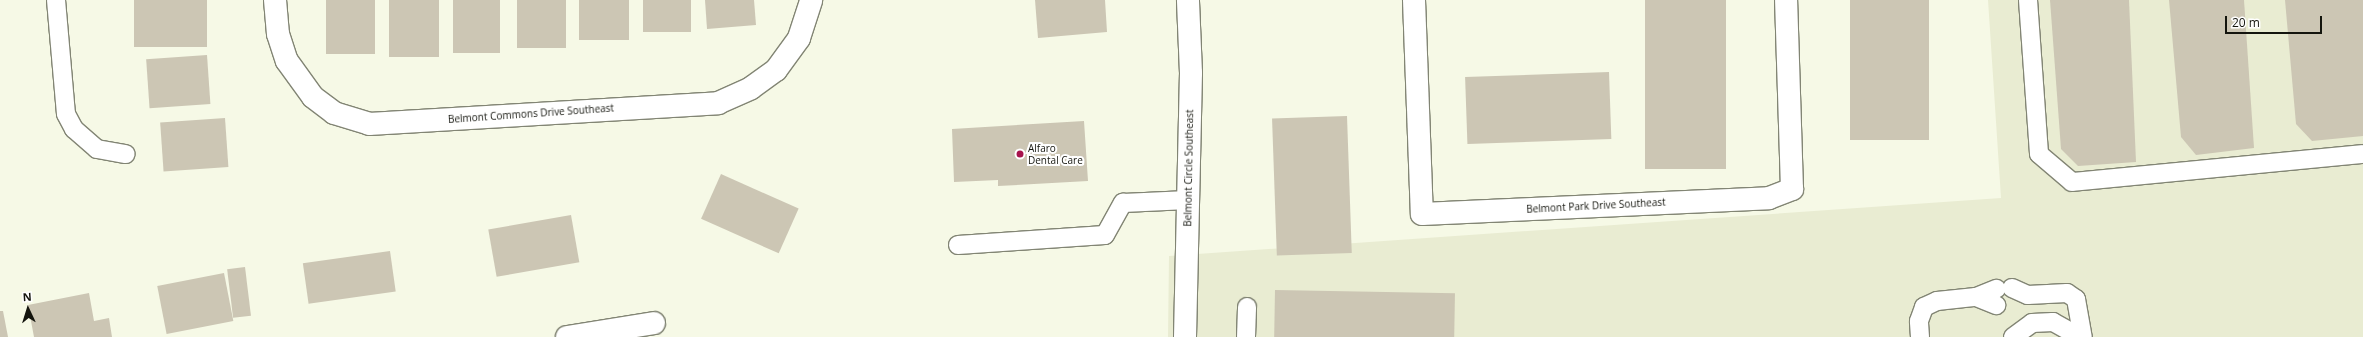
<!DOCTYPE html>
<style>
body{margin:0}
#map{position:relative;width:2363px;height:337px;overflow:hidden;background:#f6f9e6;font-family:"Open Sans",sans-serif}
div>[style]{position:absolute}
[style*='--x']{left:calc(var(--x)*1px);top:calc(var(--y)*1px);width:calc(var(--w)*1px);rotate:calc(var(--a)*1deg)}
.built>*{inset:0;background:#e9ecd2}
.building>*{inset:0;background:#ccc6b4;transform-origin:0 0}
.roads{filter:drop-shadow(1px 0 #828574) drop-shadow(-1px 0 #828574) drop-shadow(0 1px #828574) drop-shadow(0 -1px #828574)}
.service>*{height:18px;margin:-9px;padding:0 9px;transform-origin:9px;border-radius:9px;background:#fff}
.minor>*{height:22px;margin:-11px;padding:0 11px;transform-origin:11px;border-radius:11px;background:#fff}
.dots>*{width:11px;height:11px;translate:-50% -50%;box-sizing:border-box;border:2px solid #fff;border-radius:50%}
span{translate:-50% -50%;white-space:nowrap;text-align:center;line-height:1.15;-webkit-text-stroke:4px #fff;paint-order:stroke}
.street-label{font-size:10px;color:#14150e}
.poi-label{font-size:10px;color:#14150e}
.left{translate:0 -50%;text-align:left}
.north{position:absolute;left:8px;top:289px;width:40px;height:40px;-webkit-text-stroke:3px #fff;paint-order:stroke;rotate:356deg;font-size:11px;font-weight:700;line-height:16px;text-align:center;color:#14150e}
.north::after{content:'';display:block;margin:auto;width:14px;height:18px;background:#14150e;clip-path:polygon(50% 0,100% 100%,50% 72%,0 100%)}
.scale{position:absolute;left:2225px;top:16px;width:97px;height:18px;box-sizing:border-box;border:2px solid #14150e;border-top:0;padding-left:5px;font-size:12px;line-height:14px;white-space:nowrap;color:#14150e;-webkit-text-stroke:3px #fff;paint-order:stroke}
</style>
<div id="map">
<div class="built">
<div style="clip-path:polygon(1988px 0,2363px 0,2363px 337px,1168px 337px,1169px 256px,2001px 198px)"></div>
</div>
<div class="building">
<div style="left:134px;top:0;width:73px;height:47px"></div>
<div style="left:326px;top:0;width:49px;height:54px"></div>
<div style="left:389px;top:0;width:50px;height:57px"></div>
<div style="left:453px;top:0;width:47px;height:53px"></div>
<div style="left:517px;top:0;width:49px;height:48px"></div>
<div style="left:579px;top:0;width:50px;height:40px"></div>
<div style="left:643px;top:0;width:48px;height:32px"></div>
<div style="clip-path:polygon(705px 0,754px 0,756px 25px,707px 29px)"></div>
<div style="clip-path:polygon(1035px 0,1105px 0,1107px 32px,1038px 38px)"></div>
<div style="left:1645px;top:0;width:81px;height:169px"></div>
<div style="left:1850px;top:0;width:79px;height:140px"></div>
<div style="clip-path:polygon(2050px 0,2129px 0,2136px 162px,2078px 166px,2061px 149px)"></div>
<div style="clip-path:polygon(2169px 0,2244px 0,2254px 148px,2196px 155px,2181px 137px)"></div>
<div style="clip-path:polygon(2285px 0,2363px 0,2363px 136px,2312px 141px,2296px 124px)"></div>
<div style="left:207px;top:55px;width:49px;height:61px;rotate:86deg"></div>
<div style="left:1609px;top:72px;width:67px;height:144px;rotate:88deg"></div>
<div style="left:1347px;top:116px;width:137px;height:75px;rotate:88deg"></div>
<div style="left:225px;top:118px;width:49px;height:65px;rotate:86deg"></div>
<div style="clip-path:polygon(1084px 121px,1088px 181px,998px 186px,998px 180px,954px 182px,952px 129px)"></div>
<div style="left:721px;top:174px;width:85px;height:49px;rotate:24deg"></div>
<div style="left:571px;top:215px;width:48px;height:84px;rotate:80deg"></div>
<div style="left:390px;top:251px;width:41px;height:88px;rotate:82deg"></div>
<div style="left:245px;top:267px;width:49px;height:18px;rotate:83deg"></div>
<div style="left:224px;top:273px;width:49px;height:68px;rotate:79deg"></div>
<div style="left:1275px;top:290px;width:180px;height:47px;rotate:1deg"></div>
<div style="clip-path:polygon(89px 293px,94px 321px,109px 318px,112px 337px,34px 337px,28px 305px)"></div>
<div style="clip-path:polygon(0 311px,3px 311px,8px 337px,0 337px)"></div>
</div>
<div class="roads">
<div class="service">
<div style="--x:56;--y:0;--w:114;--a:85"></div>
<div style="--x:66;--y:114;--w:17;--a:62"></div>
<div style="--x:74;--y:129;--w:30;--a:41"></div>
<div style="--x:97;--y:149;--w:29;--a:10"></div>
<div style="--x:2028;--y:0;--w:154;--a:85.9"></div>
<div style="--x:2039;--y:154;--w:43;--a:40.3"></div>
<div style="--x:2072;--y:182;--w:292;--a:-5.5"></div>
<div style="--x:958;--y:245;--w:147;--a:-3.9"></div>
<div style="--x:1105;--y:235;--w:37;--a:-61"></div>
<div style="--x:1123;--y:203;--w:65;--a:-2.6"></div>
<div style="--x:2012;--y:288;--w:17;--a:24"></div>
<div style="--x:2028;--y:295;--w:39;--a:-3"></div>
<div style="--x:2067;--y:293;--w:11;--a:34"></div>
<div style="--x:2076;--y:299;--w:39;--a:80"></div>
<div style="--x:1976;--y:297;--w:22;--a:22"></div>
<div style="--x:1246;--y:337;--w:30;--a:-88"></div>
<div style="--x:1920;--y:337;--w:16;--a:-94"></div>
<div style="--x:1919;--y:321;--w:15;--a:-70"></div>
<div style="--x:1924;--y:307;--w:14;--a:-25"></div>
<div style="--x:1937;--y:301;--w:39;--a:-6"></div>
<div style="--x:1976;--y:297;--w:22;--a:-22"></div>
<div style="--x:2013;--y:337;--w:24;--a:-36"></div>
<div style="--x:2032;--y:323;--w:21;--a:-3"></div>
<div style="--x:2053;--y:322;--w:31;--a:29"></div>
</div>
<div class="minor">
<div style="--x:275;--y:0;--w:34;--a:85"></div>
<div style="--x:278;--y:34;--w:28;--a:72"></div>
<div style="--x:287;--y:61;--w:44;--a:54.2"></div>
<div style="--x:313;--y:97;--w:26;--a:37"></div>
<div style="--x:334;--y:113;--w:37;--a:17"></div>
<div style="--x:369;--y:124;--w:350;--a:-3.4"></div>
<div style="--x:718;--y:103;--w:36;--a:-24"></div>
<div style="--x:751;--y:88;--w:31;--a:-36"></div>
<div style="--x:776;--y:70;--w:39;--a:-54"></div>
<div style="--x:799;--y:38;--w:40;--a:-72"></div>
<div style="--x:1414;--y:0;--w:214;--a:87.9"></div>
<div style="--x:1422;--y:214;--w:347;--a:-2.6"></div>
<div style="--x:1769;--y:198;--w:25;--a:-21"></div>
<div style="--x:1792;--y:189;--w:189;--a:-91.8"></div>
<div style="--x:567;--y:337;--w:88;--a:-9.1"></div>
<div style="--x:1185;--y:337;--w:264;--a:-88.7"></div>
<div style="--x:1191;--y:73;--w:73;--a:-92.4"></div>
</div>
</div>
<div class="dots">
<div style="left:1020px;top:154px;background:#a7134d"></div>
</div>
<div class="street-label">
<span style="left:531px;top:114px;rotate:-4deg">Belmont Commons Drive Southeast</span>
<span style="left:1189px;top:168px;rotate:-89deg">Belmont Circle Southeast</span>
<span style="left:1596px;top:206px;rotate:-3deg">Belmont Park Drive Southeast</span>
</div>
<div class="poi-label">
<span class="left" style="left:1028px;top:154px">Alfaro<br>Dental Care</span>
</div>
<div class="north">N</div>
<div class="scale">20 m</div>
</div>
